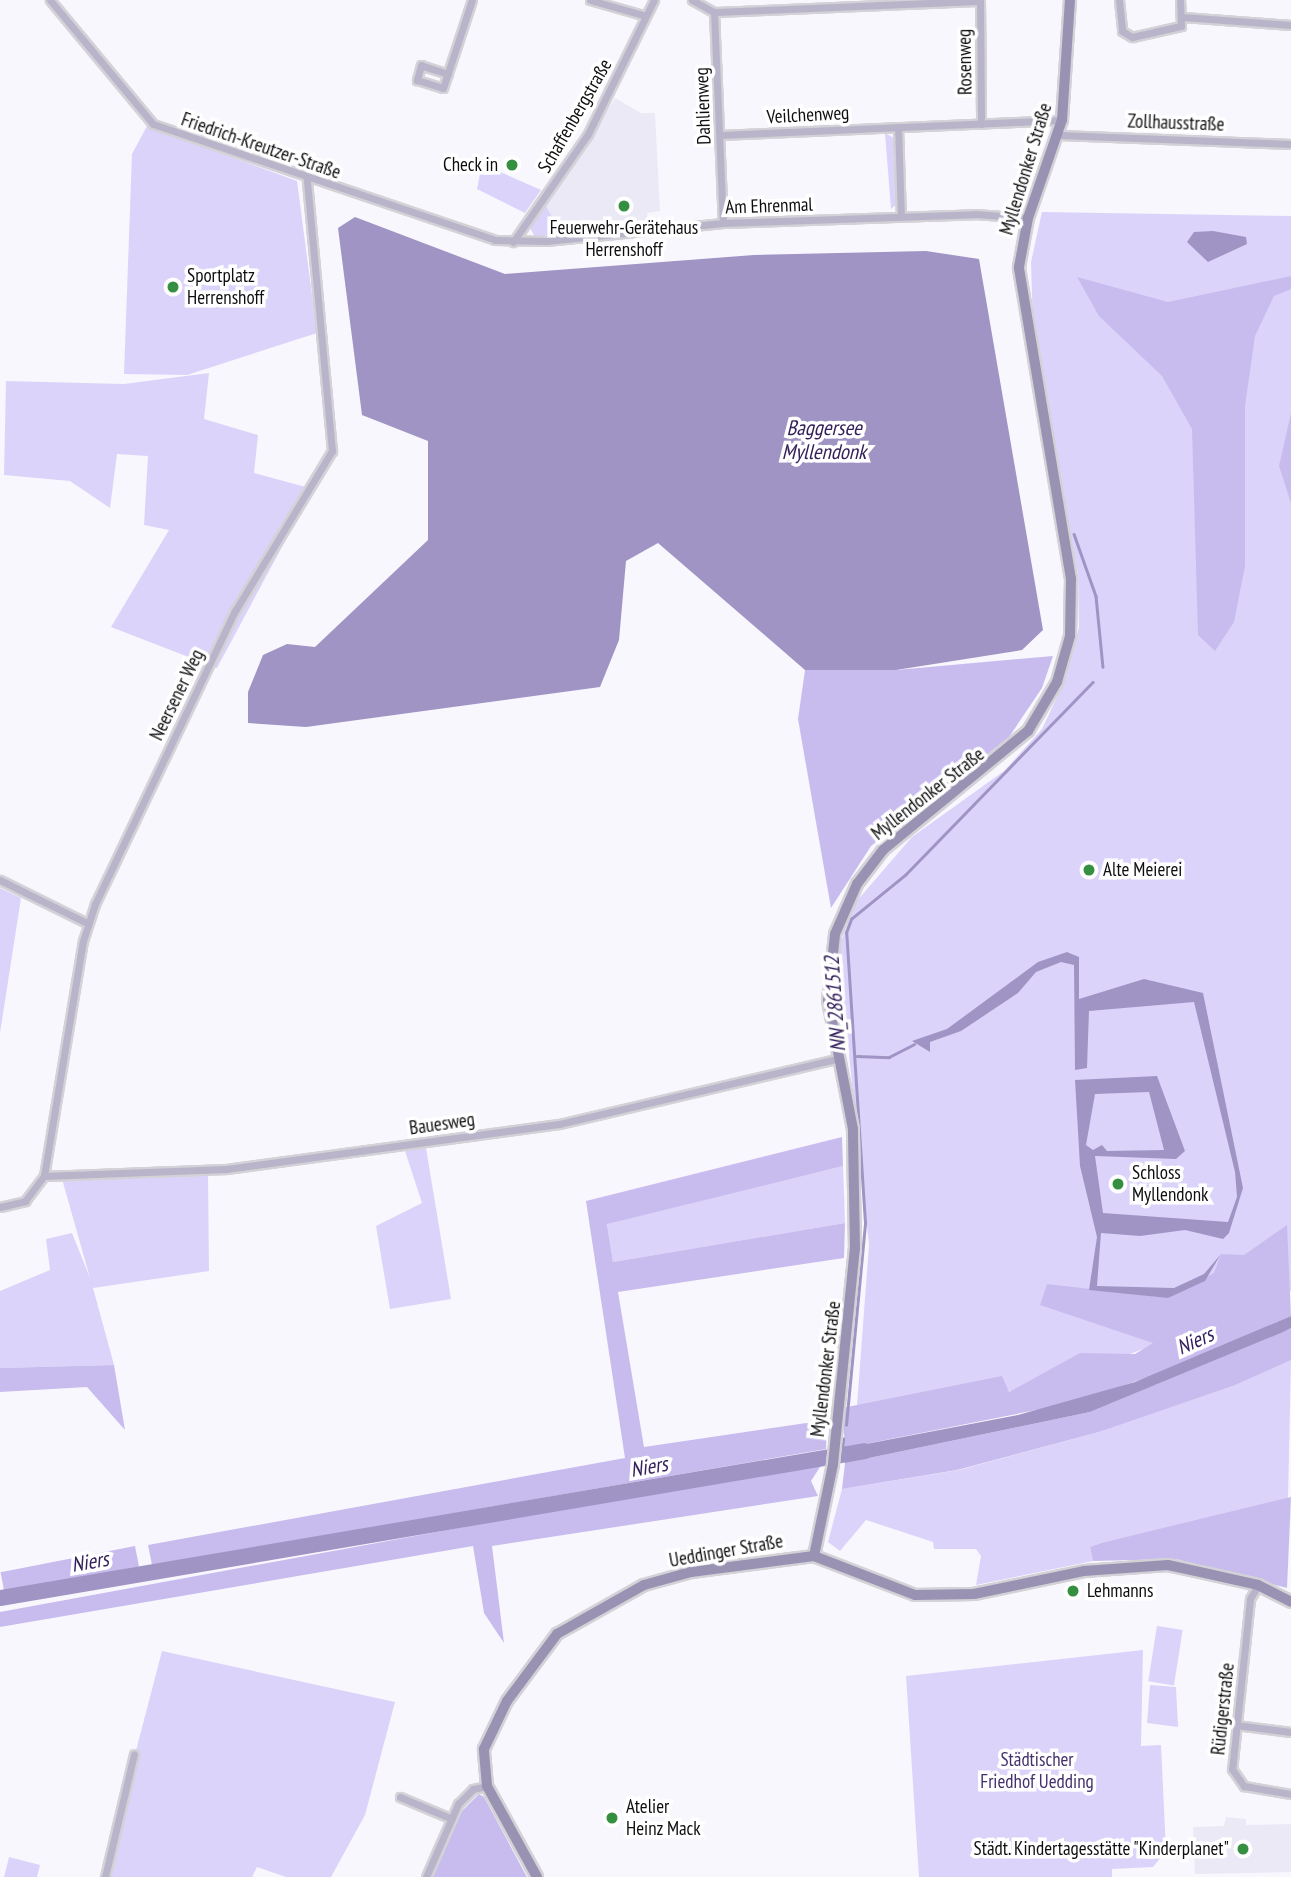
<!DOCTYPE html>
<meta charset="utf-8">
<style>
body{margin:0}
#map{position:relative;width:1291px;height:1877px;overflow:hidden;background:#f8f7fd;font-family:"PT Sans Narrow",sans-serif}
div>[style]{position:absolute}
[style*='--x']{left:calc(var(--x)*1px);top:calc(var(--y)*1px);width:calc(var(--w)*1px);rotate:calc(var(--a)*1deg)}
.built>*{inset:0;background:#ece9f7}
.green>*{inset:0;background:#dcd3fa;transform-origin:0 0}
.forest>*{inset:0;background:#c8bcee;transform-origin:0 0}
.water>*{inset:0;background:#a094c5}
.stream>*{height:2.5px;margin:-1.25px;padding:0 1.25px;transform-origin:1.25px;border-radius:1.25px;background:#a094c5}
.river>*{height:16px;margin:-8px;padding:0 8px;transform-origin:8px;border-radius:8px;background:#a094c5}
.roads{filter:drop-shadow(2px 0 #d3d2d7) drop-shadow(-2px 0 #d3d2d7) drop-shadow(0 2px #d3d2d7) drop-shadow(0 -2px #d3d2d7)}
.street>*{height:7px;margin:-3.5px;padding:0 3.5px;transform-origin:3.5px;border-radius:3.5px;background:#b9b4ca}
.secondary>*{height:10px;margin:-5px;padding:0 5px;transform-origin:5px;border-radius:5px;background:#9a92b3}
.dots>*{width:19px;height:19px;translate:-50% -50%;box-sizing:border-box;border:4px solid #fff;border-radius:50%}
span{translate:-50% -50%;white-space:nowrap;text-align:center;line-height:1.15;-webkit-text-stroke:7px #fff;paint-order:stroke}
.street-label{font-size:19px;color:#0e0e10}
.poi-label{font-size:19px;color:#0e0e10}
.right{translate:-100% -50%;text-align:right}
.left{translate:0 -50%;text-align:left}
.park-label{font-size:19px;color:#44306c}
.water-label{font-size:21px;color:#34205b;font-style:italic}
</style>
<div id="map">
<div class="built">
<div style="clip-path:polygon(615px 98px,641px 113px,655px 113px,660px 211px,647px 213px,648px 223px,562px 234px,546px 206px)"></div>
<div style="clip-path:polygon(1226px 1817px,1246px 1819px,1246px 1825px,1291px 1824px,1291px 1872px,1195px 1874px,1193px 1827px,1224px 1826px)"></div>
</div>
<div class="green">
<div style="clip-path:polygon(147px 126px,297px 181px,317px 333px,187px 375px,124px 374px,132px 154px)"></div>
<div style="clip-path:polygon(885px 133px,894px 138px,897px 204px,891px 209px)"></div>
<div style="clip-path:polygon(482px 164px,541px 190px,525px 213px,477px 189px)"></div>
<div style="clip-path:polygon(546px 206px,562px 234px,535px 237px,530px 228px)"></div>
<div style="clip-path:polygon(1042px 212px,1291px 216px,1291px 1291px,1056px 1383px,856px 1419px,869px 1245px,838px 950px,855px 903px,912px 837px,1004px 771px,1042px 729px,1065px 680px,1079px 627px,1078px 576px,1033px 330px,1031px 262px)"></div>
<div style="clip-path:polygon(209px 373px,204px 419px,258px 435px,254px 473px,313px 489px,217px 668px,111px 627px,169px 530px,144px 525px,148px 456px,117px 454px,110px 508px,70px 481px,4px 475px,6px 381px,124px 384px)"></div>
<div style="clip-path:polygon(0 888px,21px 898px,0 1033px)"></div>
<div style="clip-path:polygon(426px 1148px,451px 1299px,390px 1309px,376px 1226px,422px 1203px,405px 1151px)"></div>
<div style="clip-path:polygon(843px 1166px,845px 1223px,613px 1262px,607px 1223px)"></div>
<div style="clip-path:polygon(208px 1174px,209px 1271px,93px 1288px,114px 1365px,0 1368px,0 1291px,50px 1270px,46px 1239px,72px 1233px,90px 1278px,62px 1179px)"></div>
<div style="clip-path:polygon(1291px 1360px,1288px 1500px,1101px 1543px,1090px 1547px,1093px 1561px,976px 1585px,981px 1556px,976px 1549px,934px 1549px,933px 1542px,866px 1520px,840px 1551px,828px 1542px,842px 1489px,959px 1470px,1099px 1432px)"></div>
<div style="left:1157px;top:1626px;width:26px;height:56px;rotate:9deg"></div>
<div style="clip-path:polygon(1143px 1650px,1141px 1746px,1161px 1745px,1166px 1851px,1153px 1867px,1112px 1869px,1112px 1877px,919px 1877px,906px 1676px)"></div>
<div style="clip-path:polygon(162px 1651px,395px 1702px,365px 1815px,331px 1877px,286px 1877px,257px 1867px,252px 1877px,103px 1877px)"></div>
<div style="clip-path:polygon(1150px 1685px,1176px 1687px,1178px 1727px,1147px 1723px)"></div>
<div style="clip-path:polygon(9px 1857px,40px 1865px,37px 1877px,4px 1877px)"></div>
</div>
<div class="forest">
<div style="clip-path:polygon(1291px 276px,1291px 289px,1274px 296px,1255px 336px,1245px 406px,1245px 566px,1234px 622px,1215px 651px,1198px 635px,1192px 429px,1162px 376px,1099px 316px,1077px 277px,1168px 302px)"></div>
<div style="clip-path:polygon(1291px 413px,1291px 503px,1279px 466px)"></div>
<div style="clip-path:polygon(1053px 656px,1042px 688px,1009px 737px,871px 846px,831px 908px,798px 719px,805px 670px,896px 670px)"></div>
<div style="clip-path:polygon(842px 1137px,843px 1166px,607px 1224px,613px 1262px,845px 1223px,844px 1258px,618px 1292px,644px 1447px,827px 1420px,826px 1449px,152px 1565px,148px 1545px,625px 1458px,586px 1201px)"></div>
<div style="clip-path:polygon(1287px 1225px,1291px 1316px,1170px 1370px,1067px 1404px,845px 1448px,842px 1408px,1002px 1376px,1009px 1392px,1080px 1353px,1135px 1354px,1153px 1343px,1040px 1305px,1047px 1284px,1168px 1298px,1214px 1273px,1221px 1254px,1244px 1255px)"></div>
<div style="clip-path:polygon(1291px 1328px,1291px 1360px,1235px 1385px,1099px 1432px,957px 1470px,842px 1489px,845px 1463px,1090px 1412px)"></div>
<div style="clip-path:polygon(114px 1365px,125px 1430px,87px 1387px,0 1392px,0 1368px)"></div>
<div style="clip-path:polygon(813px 1463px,822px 1464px,811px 1481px,818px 1496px,492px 1546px,504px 1643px,484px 1613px,473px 1546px,0 1627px,0 1612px)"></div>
<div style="clip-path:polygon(1291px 1497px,1287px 1588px,1176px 1559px,1093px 1561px,1090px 1547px,1101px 1543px)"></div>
<div style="left:135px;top:1546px;width:21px;height:137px;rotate:79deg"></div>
<div style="clip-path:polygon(479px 1794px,484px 1797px,527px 1877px,431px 1877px,461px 1812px)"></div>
</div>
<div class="water">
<div style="clip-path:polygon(355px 217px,505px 274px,754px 255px,926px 251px,979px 259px,1043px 630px,1022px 650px,896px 670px,805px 670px,658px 543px,626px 561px,619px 640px,600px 687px,306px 727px,248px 723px,248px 692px,263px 655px,287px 644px,315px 647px,428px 540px,428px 441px,362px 415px,338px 228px)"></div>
<div style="clip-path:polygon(1213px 231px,1246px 237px,1247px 244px,1208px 262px,1187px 242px,1194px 232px)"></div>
<div style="clip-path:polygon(evenodd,1067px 952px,1079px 957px,1079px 999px,1144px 979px,1203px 993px,1243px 1188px,1229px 1233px,1223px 1239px,1185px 1230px,1140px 1236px,1101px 1233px,1097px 1286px,1174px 1288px,1204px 1274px,1221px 1254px,1205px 1281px,1168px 1298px,1089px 1290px,1097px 1237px,1080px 1166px,1075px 1080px,1157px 1076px,1185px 1151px,1176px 1159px,1095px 1156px,1103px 1213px,1228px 1222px,1237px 1197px,1235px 1172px,1194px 1002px,1089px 1011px,1087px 1068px,1075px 1070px,1074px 965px,1061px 962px,1036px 972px,1018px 993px,961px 1031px,930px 1042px,930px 1052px,912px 1041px,947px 1029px,1038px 962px,1067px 952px,1149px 1092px,1164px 1150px,1107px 1151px,1102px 1145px,1093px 1150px,1086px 1145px,1095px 1094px,1149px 1092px)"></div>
<div style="clip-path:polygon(1291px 1316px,1291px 1328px,1283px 1332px,1090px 1412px,845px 1463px,845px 1448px,1018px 1415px,1135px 1382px)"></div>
</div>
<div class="stream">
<div style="--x:1074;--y:534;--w:66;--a:70.5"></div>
<div style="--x:1096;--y:596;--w:71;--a:84.4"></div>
<div style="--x:857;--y:1056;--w:32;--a:2"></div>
<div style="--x:889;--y:1057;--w:28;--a:-27"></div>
<div style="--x:846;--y:1425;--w:203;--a:-84.6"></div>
<div style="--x:865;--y:1223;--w:291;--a:-93.7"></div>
<div style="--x:846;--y:933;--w:15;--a:-70"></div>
<div style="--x:851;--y:919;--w:70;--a:-39.2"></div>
<div style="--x:905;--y:875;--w:269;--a:-45.8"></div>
<div style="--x:842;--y:1455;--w:16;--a:-86"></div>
</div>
<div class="river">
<div style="--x:0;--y:1598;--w:877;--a:-9.64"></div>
</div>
<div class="roads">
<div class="street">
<div style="--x:50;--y:0;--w:161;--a:50.3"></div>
<div style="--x:153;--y:124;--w:361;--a:18.7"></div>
<div style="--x:495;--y:240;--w:51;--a:1.1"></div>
<div style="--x:546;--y:241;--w:178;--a:-5.8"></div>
<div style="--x:723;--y:223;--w:252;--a:-2"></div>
<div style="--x:975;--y:214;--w:53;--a:4.3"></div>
<div style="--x:590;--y:0;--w:58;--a:15.9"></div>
<div style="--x:692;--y:0;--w:25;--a:29"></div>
<div style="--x:714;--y:12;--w:211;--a:87.6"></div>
<div style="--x:980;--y:0;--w:124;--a:89.5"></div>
<div style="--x:1119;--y:0;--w:31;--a:84"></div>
<div style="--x:1122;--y:31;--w:12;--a:31"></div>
<div style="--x:1132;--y:37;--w:50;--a:-12.7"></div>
<div style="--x:1181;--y:26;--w:26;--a:-92"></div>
<div style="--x:714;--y:12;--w:266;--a:-2.4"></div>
<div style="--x:1183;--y:17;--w:108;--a:4.2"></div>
<div style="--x:448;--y:74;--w:28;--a:-162"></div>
<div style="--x:421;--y:65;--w:16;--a:105"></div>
<div style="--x:417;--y:80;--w:27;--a:17"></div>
<div style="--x:443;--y:88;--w:93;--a:-71.8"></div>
<div style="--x:898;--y:127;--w:89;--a:88.1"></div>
<div style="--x:720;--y:135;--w:342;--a:-2.5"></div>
<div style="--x:1059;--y:135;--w:232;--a:2.2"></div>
<div style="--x:513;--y:242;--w:131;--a:-55.2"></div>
<div style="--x:588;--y:134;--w:149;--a:-63.8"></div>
<div style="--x:0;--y:880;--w:97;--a:26.3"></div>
<div style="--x:44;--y:1176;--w:182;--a:-2.2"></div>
<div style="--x:226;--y:1169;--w:336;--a:-7.7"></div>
<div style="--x:559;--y:1124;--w:285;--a:-13.2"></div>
<div style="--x:0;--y:1207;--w:26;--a:-13"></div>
<div style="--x:25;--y:1201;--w:31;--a:-53"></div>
<div style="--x:44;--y:1176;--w:238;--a:-80.6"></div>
<div style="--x:83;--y:941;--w:39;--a:-72"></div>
<div style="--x:95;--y:904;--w:325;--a:-64.5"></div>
<div style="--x:235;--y:611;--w:187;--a:-58.8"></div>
<div style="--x:332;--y:451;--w:272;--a:-95.3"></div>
<div style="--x:1258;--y:1585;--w:16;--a:120"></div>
<div style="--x:1250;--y:1599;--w:171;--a:96"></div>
<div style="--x:1232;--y:1769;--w:21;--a:55"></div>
<div style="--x:1244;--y:1786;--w:48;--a:9.7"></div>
<div style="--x:1236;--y:1725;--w:55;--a:7.3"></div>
<div style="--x:400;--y:1797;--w:56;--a:22.9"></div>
<div style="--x:105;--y:1877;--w:126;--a:-76.7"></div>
<div style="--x:426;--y:1877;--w:80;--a:-66.3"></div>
<div style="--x:458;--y:1804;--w:21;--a:-45"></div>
<div style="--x:473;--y:1789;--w:14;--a:-12"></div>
</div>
<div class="secondary">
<div style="--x:814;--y:1556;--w:94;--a:-78.3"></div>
<div style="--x:833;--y:1464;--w:216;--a:-84.2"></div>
<div style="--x:855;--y:1249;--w:120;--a:-91"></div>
<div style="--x:853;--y:1129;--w:131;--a:-101"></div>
<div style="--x:828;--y:1000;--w:66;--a:-83.9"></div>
<div style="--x:835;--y:934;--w:55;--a:-66.3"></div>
<div style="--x:857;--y:884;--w:43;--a:-52.6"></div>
<div style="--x:883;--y:850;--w:188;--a:-39.4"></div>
<div style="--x:1028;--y:731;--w:57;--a:-59.4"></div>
<div style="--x:1057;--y:682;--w:48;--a:-74.2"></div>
<div style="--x:1070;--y:636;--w:57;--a:-89"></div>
<div style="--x:1071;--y:579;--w:316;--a:-99.5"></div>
<div style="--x:1019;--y:267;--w:50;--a:-79.6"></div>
<div style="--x:1028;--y:218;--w:104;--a:-70.9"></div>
<div style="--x:1062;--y:120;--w:120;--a:-86.2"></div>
<div style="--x:537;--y:1877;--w:104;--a:-118.8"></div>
<div style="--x:487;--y:1786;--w:37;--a:-95"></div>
<div style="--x:484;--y:1749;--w:53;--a:-64.4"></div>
<div style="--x:507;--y:1701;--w:84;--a:-53.3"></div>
<div style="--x:557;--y:1634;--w:100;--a:-29.4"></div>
<div style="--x:644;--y:1585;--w:49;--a:-15.5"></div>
<div style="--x:691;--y:1572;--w:124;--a:-7.4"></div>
<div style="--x:814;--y:1556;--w:108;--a:21.1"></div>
<div style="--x:915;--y:1595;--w:59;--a:-1"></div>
<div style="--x:974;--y:1594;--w:112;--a:-11.8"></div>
<div style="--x:1084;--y:1571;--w:84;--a:-4.1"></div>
<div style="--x:1168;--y:1565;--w:92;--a:12.5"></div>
<div style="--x:1258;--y:1585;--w:37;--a:27"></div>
</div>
</div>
<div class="dots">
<div style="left:512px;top:165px;background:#348f41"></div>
<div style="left:624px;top:206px;background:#348f41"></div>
<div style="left:173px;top:287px;background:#348f41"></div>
<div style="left:1089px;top:870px;background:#348f41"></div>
<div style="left:1118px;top:1184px;background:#348f41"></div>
<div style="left:1073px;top:1591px;background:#348f41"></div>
<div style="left:612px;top:1818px;background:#348f41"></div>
<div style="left:1243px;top:1849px;background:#348f41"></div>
</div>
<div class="street-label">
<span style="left:965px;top:62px;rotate:-91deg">Rosenweg</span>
<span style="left:703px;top:106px;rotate:-92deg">Dahlienweg</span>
<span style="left:808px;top:115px;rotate:-3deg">Veilchenweg</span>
<span style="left:575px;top:116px;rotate:-60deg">Schaffenbergstraße</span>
<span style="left:1176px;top:123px;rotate:2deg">Zollhausstraße</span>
<span style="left:261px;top:146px;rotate:19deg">Friedrich-Kreutzer-Straße</span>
<span style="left:1026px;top:169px;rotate:-73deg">Myllendonker Straße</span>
<span style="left:769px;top:206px;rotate:-2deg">Am Ehrenmal</span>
<span style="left:177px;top:695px;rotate:-64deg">Neersener Weg</span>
<span style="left:928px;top:794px;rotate:-38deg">Myllendonker Straße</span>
<span style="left:442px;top:1124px;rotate:-8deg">Bauesweg</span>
<span style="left:826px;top:1369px;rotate:-83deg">Myllendonker Straße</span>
<span style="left:726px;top:1551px;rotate:-10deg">Ueddinger Straße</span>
<span style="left:1223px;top:1709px;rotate:-84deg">Rüdigerstraße</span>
</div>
<div class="poi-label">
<span class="right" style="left:498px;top:165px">Check in</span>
<span style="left:624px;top:239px">Feuerwehr-Gerätehaus<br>Herrenshoff</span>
<span class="left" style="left:187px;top:287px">Sportplatz<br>Herrenshoff</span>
<span class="left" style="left:1103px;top:870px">Alte Meierei</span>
<span class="left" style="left:1132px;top:1184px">Schloss<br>Myllendonk</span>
<span class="left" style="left:1087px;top:1591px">Lehmanns</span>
<span class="left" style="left:626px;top:1818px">Atelier<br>Heinz Mack</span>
<span class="right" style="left:1229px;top:1849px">Städt. Kindertagesstätte "Kinderplanet"</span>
</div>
<div class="park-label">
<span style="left:1037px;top:1771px">Städtischer<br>Friedhof Uedding</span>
</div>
<div class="water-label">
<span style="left:824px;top:440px">Baggersee<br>Myllendonk</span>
<span style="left:835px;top:1004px;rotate:-94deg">NN_2861512</span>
<span style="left:1195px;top:1341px;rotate:-24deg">Niers</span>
<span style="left:649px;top:1467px;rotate:-10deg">Niers</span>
<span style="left:90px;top:1562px;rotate:-10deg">Niers</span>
</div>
</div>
